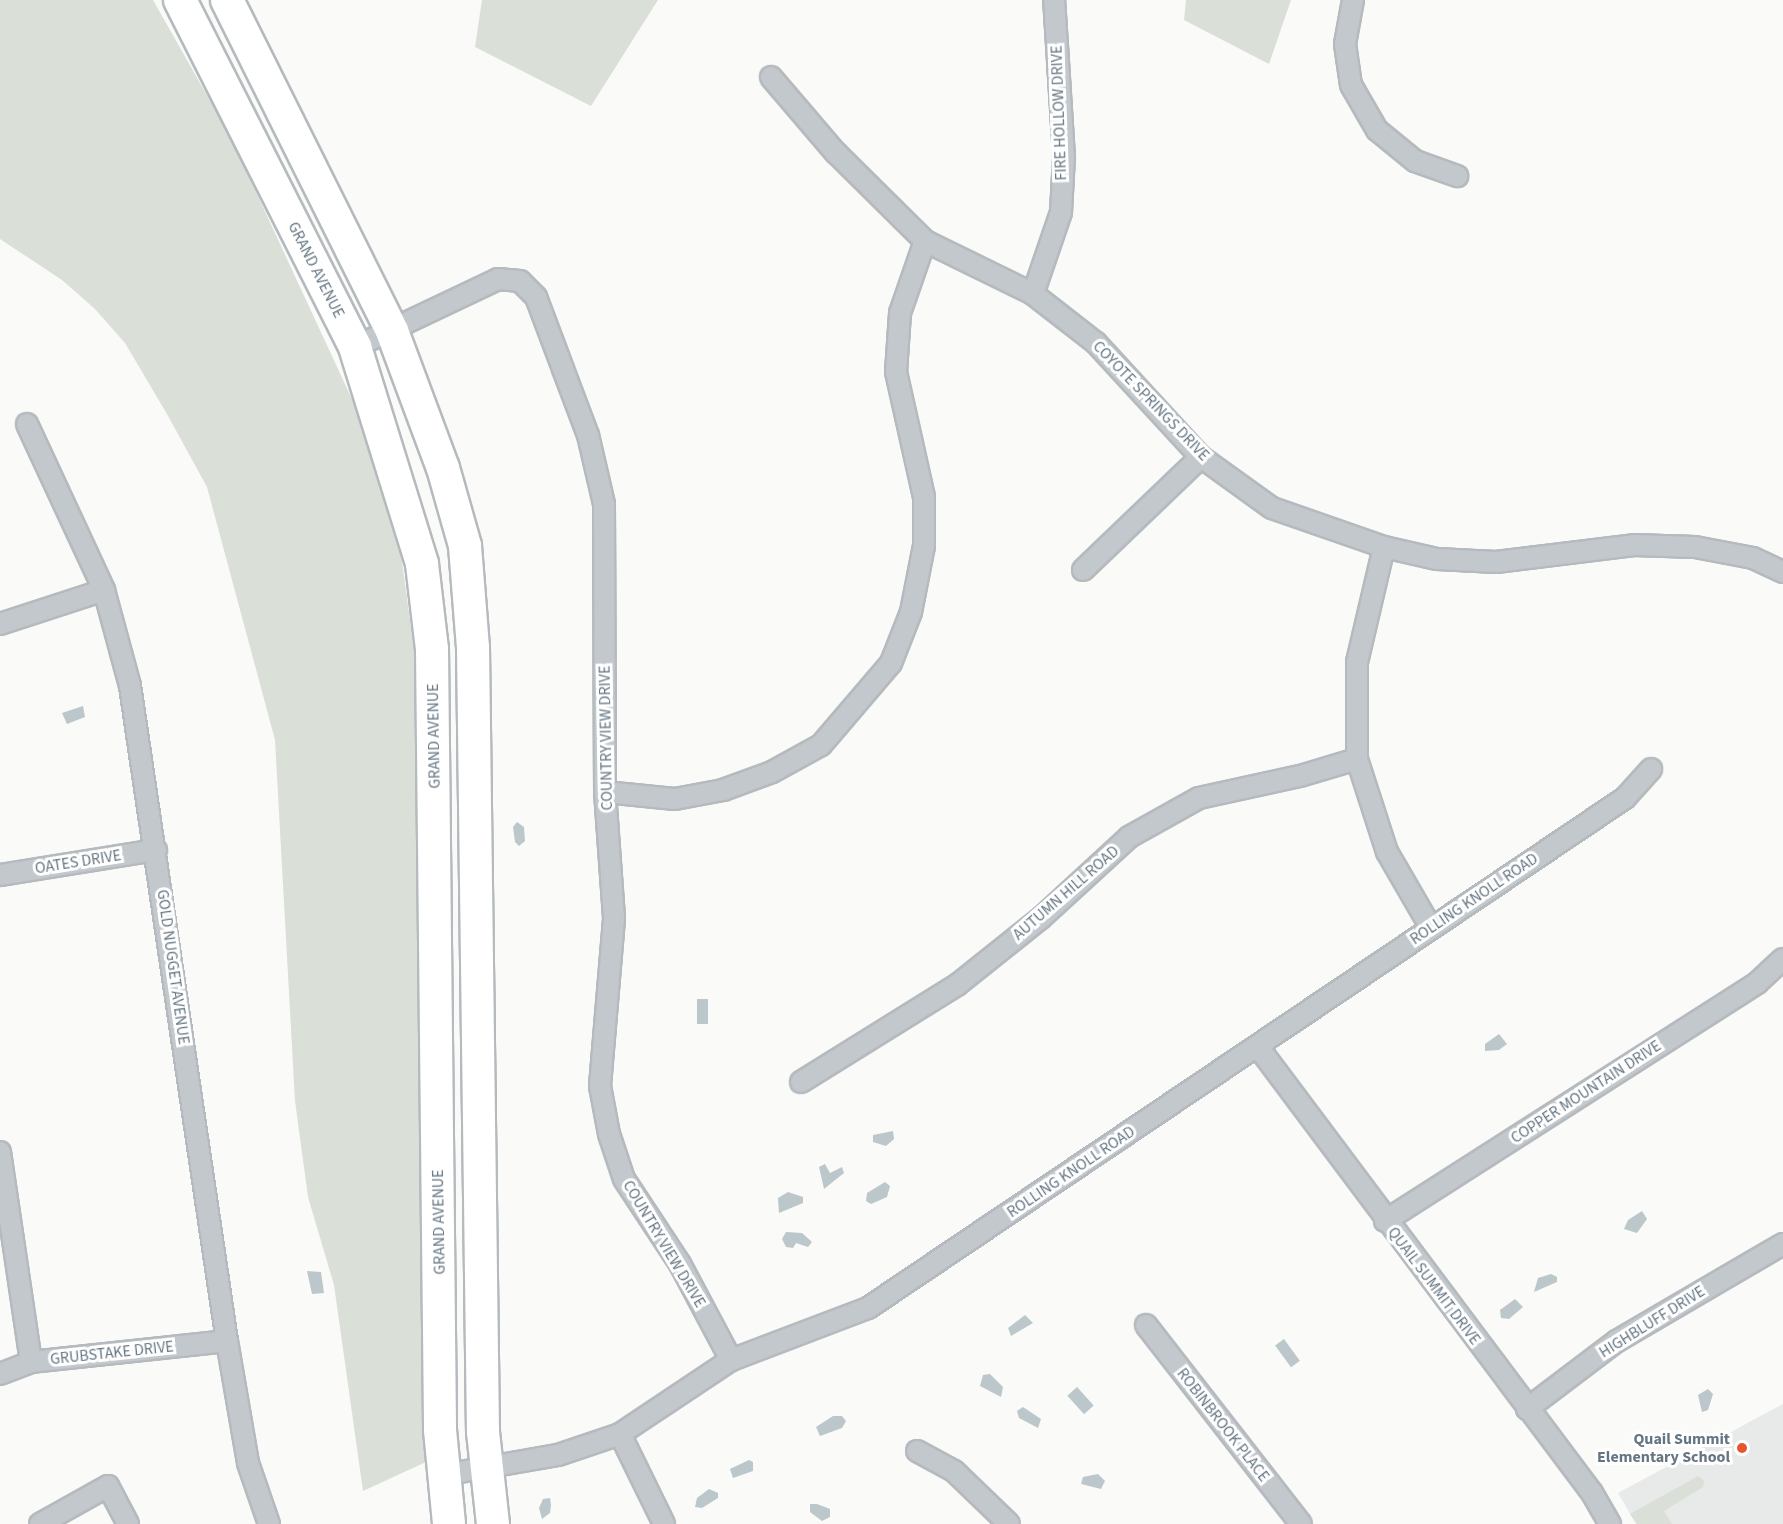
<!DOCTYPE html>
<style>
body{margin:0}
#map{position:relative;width:1783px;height:1524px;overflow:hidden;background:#fafaf8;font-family:"Source Sans 3",sans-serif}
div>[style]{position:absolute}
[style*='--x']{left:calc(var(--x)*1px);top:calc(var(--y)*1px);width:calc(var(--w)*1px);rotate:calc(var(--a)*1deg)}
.built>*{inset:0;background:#e8e9e9}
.green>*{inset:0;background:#dadfd7}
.water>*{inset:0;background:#bbc7cb;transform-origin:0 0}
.roads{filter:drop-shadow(2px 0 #b5babe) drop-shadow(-2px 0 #b5babe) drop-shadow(0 2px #b5babe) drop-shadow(0 -2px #b5babe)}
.street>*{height:20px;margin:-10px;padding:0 10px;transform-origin:10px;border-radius:10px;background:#c3c8cc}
.primary>*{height:32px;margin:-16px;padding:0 16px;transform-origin:16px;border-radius:16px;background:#fff}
.dots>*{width:16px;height:16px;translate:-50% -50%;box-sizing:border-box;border:3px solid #fff;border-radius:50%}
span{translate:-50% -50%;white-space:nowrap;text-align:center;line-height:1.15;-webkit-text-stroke:6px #fff;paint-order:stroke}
.street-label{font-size:16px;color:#657683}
.poi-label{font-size:16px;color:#657683;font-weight:700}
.right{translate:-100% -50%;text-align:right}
</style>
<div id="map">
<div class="built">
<div style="clip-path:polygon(1783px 1404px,1783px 1524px,1636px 1524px,1618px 1493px)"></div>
</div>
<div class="green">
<div style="clip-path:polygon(0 0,153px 0,230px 136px,357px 410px,379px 461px,399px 539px,414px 650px,426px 1462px,363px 1491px,334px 1285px,308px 1197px,295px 1101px,275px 740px,207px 487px,167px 414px,125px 343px,95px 309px,62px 280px,0 239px)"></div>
<div style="clip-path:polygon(482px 0,658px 0,591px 106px,475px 47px)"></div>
<div style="clip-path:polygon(1186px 0,1291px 0,1269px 64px,1184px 20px)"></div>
<div style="clip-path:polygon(1698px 1476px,1704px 1481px,1703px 1487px,1664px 1511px,1672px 1524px,1637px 1524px,1630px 1514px)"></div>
</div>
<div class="water">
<div style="clip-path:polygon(83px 706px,85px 717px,67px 724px,62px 713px)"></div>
<div style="clip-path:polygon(517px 822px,524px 827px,525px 841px,519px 846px,515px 842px,513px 827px)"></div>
<div style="left:697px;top:999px;width:11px;height:25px"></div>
<div style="clip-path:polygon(1499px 1034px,1507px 1044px,1499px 1050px,1485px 1051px,1485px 1044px)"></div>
<div style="clip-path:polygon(893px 1131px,894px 1139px,886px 1146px,873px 1142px,873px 1135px)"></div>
<div style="clip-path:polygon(825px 1164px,830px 1173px,842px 1167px,844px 1173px,824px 1189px,819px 1167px)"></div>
<div style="clip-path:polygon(885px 1182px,890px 1186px,887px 1197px,871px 1204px,866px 1201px,867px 1193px)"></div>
<div style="clip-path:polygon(788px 1192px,803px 1197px,803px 1203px,779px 1213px,778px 1198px)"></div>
<div style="clip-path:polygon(1642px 1211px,1647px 1219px,1637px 1233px,1624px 1229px,1628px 1220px)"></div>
<div style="clip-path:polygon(786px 1232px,802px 1233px,812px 1242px,808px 1247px,796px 1243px,793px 1248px,786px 1247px,782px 1239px)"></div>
<div style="clip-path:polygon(307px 1271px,321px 1272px,324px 1293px,312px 1294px)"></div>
<div style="clip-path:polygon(1551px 1274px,1557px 1277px,1557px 1282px,1534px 1292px,1538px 1278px)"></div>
<div style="clip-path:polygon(1515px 1299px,1523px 1307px,1509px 1319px,1501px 1318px,1500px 1310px)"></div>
<div style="clip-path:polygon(1025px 1315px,1033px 1323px,1011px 1336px,1008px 1328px)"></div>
<div style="left:1284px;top:1339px;width:27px;height:11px;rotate:54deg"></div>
<div style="clip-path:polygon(990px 1374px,1003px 1387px,1001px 1397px,980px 1386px,983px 1375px)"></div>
<div style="left:1077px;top:1387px;width:25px;height:13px;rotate:48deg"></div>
<div style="clip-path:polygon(1708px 1389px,1713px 1394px,1708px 1410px,1702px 1412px,1698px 1395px)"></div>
<div style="clip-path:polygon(1023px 1407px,1041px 1419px,1038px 1428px,1019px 1418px,1017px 1411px)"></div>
<div style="clip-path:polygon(833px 1416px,842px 1416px,846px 1421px,842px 1428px,820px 1436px,816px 1427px)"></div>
<div style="clip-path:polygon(749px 1460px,753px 1462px,753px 1471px,733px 1478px,730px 1469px)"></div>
<div style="clip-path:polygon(1098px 1474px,1105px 1481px,1101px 1489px,1081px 1484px,1083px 1477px)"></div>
<div style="clip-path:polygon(709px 1489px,718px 1493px,718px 1498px,702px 1508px,695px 1507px,697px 1498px)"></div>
<div style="clip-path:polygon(543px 1499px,550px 1498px,551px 1505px,550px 1513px,542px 1519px,539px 1508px)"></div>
<div style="clip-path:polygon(817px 1504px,830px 1509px,830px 1517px,822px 1521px,810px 1512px,810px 1504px)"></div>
</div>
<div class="roads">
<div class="street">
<div style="--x:1353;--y:0;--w:45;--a:100.3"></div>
<div style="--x:1345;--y:44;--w:41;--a:81.7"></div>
<div style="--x:1351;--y:85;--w:52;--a:60"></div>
<div style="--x:1377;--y:130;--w:49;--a:39.2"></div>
<div style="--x:1415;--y:161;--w:45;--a:19.7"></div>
<div style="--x:771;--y:77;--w:100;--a:49.5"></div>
<div style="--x:836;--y:153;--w:125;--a:44.7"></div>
<div style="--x:925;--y:241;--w:120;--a:26.1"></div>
<div style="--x:1033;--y:294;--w:80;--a:37.9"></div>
<div style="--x:1096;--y:343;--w:155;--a:47.4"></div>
<div style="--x:1201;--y:457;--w:87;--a:35.7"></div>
<div style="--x:1272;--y:508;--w:119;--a:19.2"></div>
<div style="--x:1384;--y:547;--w:54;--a:12.8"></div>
<div style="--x:1437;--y:559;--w:59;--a:2.9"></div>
<div style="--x:1496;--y:562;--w:139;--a:-7"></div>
<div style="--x:1634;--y:545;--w:61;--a:1.9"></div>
<div style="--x:1695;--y:547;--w:59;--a:10.7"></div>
<div style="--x:1753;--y:558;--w:33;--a:25"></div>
<div style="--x:1033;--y:294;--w:87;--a:-71.1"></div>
<div style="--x:1061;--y:212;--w:55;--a:-86.9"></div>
<div style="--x:1064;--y:157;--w:157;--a:-93.6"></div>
<div style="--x:355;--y:347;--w:158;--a:-25.4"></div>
<div style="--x:498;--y:279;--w:22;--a:5"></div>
<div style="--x:520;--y:281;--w:23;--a:45"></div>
<div style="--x:536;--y:297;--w:77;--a:69.4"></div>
<div style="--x:563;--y:369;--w:71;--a:69.3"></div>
<div style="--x:588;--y:435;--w:71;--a:76.9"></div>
<div style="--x:604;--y:504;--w:288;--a:89.8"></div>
<div style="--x:605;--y:792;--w:127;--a:85.9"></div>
<div style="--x:614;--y:919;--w:168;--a:94.8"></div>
<div style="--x:600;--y:1086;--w:49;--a:79.4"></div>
<div style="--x:609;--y:1134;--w:47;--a:71.6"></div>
<div style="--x:624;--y:1179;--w:102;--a:56.6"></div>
<div style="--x:680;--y:1264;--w:109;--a:62"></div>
<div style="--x:27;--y:424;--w:183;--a:65.1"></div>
<div style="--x:104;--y:590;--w:99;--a:74.8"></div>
<div style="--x:130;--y:686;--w:662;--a:81.58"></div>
<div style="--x:227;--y:1341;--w:124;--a:80.2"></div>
<div style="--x:248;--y:1463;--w:65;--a:71"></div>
<div style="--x:1384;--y:547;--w:118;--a:103.2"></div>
<div style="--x:1357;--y:662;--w:97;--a:90"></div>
<div style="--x:1357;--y:759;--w:98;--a:72.1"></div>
<div style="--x:1387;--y:852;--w:88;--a:59.9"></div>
<div style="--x:1083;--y:570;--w:163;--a:-43.8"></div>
<div style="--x:0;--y:624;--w:109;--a:-18.1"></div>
<div style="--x:605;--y:792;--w:70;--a:5.7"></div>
<div style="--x:675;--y:799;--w:49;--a:-10.6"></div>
<div style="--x:723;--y:790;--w:52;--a:-20.2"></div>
<div style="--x:772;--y:772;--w:56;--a:-28.9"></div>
<div style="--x:821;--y:745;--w:108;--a:-49.5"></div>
<div style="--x:891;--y:663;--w:55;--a:-68.6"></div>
<div style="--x:911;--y:612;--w:67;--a:-78.9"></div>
<div style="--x:924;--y:546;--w:49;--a:-90"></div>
<div style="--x:924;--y:497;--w:128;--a:-102.6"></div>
<div style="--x:896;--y:372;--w:59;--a:-86.1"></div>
<div style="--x:900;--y:313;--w:76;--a:-70.9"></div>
<div style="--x:0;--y:875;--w:158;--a:-9.1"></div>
<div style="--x:1258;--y:1047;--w:557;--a:53.17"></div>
<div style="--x:1592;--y:1493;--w:36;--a:60"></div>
<div style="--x:801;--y:1082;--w:184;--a:-31.9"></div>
<div style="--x:957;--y:985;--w:107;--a:-38.6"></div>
<div style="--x:1041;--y:918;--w:120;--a:-42.6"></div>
<div style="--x:1129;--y:837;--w:80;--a:-29.1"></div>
<div style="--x:1199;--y:798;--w:103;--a:-12.3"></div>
<div style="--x:1300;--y:776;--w:59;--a:-16.6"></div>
<div style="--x:0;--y:1152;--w:212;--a:81.6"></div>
<div style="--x:1385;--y:1221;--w:442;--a:-32.6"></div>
<div style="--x:1757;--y:983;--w:35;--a:-43"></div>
<div style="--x:1146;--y:1325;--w:252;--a:52.1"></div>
<div style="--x:0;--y:1374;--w:33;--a:-21"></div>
<div style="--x:31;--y:1362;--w:197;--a:-6.1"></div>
<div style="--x:1527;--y:1409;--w:113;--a:-37.1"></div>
<div style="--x:1617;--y:1341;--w:192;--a:-30.3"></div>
<div style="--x:620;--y:1434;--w:100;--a:63.9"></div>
<div style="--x:917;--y:1451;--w:42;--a:28.4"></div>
<div style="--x:954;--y:1471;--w:76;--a:43.9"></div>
<div style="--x:443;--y:1475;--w:117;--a:-9.9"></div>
<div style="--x:558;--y:1455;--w:65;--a:-18.7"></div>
<div style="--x:620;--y:1434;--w:133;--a:-33.7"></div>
<div style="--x:731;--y:1360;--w:147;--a:-20.8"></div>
<div style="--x:868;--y:1308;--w:913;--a:-33.97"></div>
<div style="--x:1625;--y:798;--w:39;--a:-48"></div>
<div style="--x:40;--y:1524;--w:78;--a:-29.2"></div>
<div style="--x:108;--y:1486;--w:43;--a:62.2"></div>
</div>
<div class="primary">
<div style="--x:180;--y:0;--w:389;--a:63.2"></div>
<div style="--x:355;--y:347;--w:227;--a:72.8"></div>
<div style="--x:422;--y:564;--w:86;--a:83.3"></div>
<div style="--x:432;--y:649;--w:781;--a:89.41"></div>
<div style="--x:440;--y:1430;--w:94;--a:84.5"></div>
<div style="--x:227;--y:0;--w:370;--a:63.5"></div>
<div style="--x:392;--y:331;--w:146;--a:69.6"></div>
<div style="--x:443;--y:468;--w:81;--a:74.2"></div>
<div style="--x:465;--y:546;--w:102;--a:85.5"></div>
<div style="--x:473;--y:648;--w:784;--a:89.27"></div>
<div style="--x:483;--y:1432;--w:93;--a:83.8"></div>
</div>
</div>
<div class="dots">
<div style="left:1742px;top:1448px;background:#e4572e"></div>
</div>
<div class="street-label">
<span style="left:1059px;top:113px;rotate:-92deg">FIRE HOLLOW DRIVE</span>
<span style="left:316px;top:270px;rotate:63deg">GRAND AVENUE</span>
<span style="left:1151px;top:401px;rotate:46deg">COYOTE SPRINGS DRIVE</span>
<span style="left:434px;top:736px;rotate:-91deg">GRAND AVENUE</span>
<span style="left:606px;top:738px;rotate:-91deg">COUNTRY VIEW DRIVE</span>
<span style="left:78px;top:862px;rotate:-9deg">OATES DRIVE</span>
<span style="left:1066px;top:893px;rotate:-41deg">AUTUMN HILL ROAD</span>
<span style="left:1474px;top:899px;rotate:-34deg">ROLLING KNOLL ROAD</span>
<span style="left:173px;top:967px;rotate:82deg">GOLD NUGGET AVENUE</span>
<span style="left:1586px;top:1092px;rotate:-33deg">COPPER MOUNTAIN DRIVE</span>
<span style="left:1071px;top:1172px;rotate:-34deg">ROLLING KNOLL ROAD</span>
<span style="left:439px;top:1222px;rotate:-91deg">GRAND AVENUE</span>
<span style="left:664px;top:1244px;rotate:59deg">COUNTRY VIEW DRIVE</span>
<span style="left:1434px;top:1286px;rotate:53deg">QUAIL SUMMIT DRIVE</span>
<span style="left:1652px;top:1322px;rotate:-32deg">HIGHBLUFF DRIVE</span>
<span style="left:112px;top:1353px;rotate:-6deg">GRUBSTAKE DRIVE</span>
<span style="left:1223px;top:1425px;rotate:52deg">ROBINBROOK PLACE</span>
</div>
<div class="poi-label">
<span class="right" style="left:1730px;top:1448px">Quail Summit<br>Elementary School</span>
</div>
</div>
